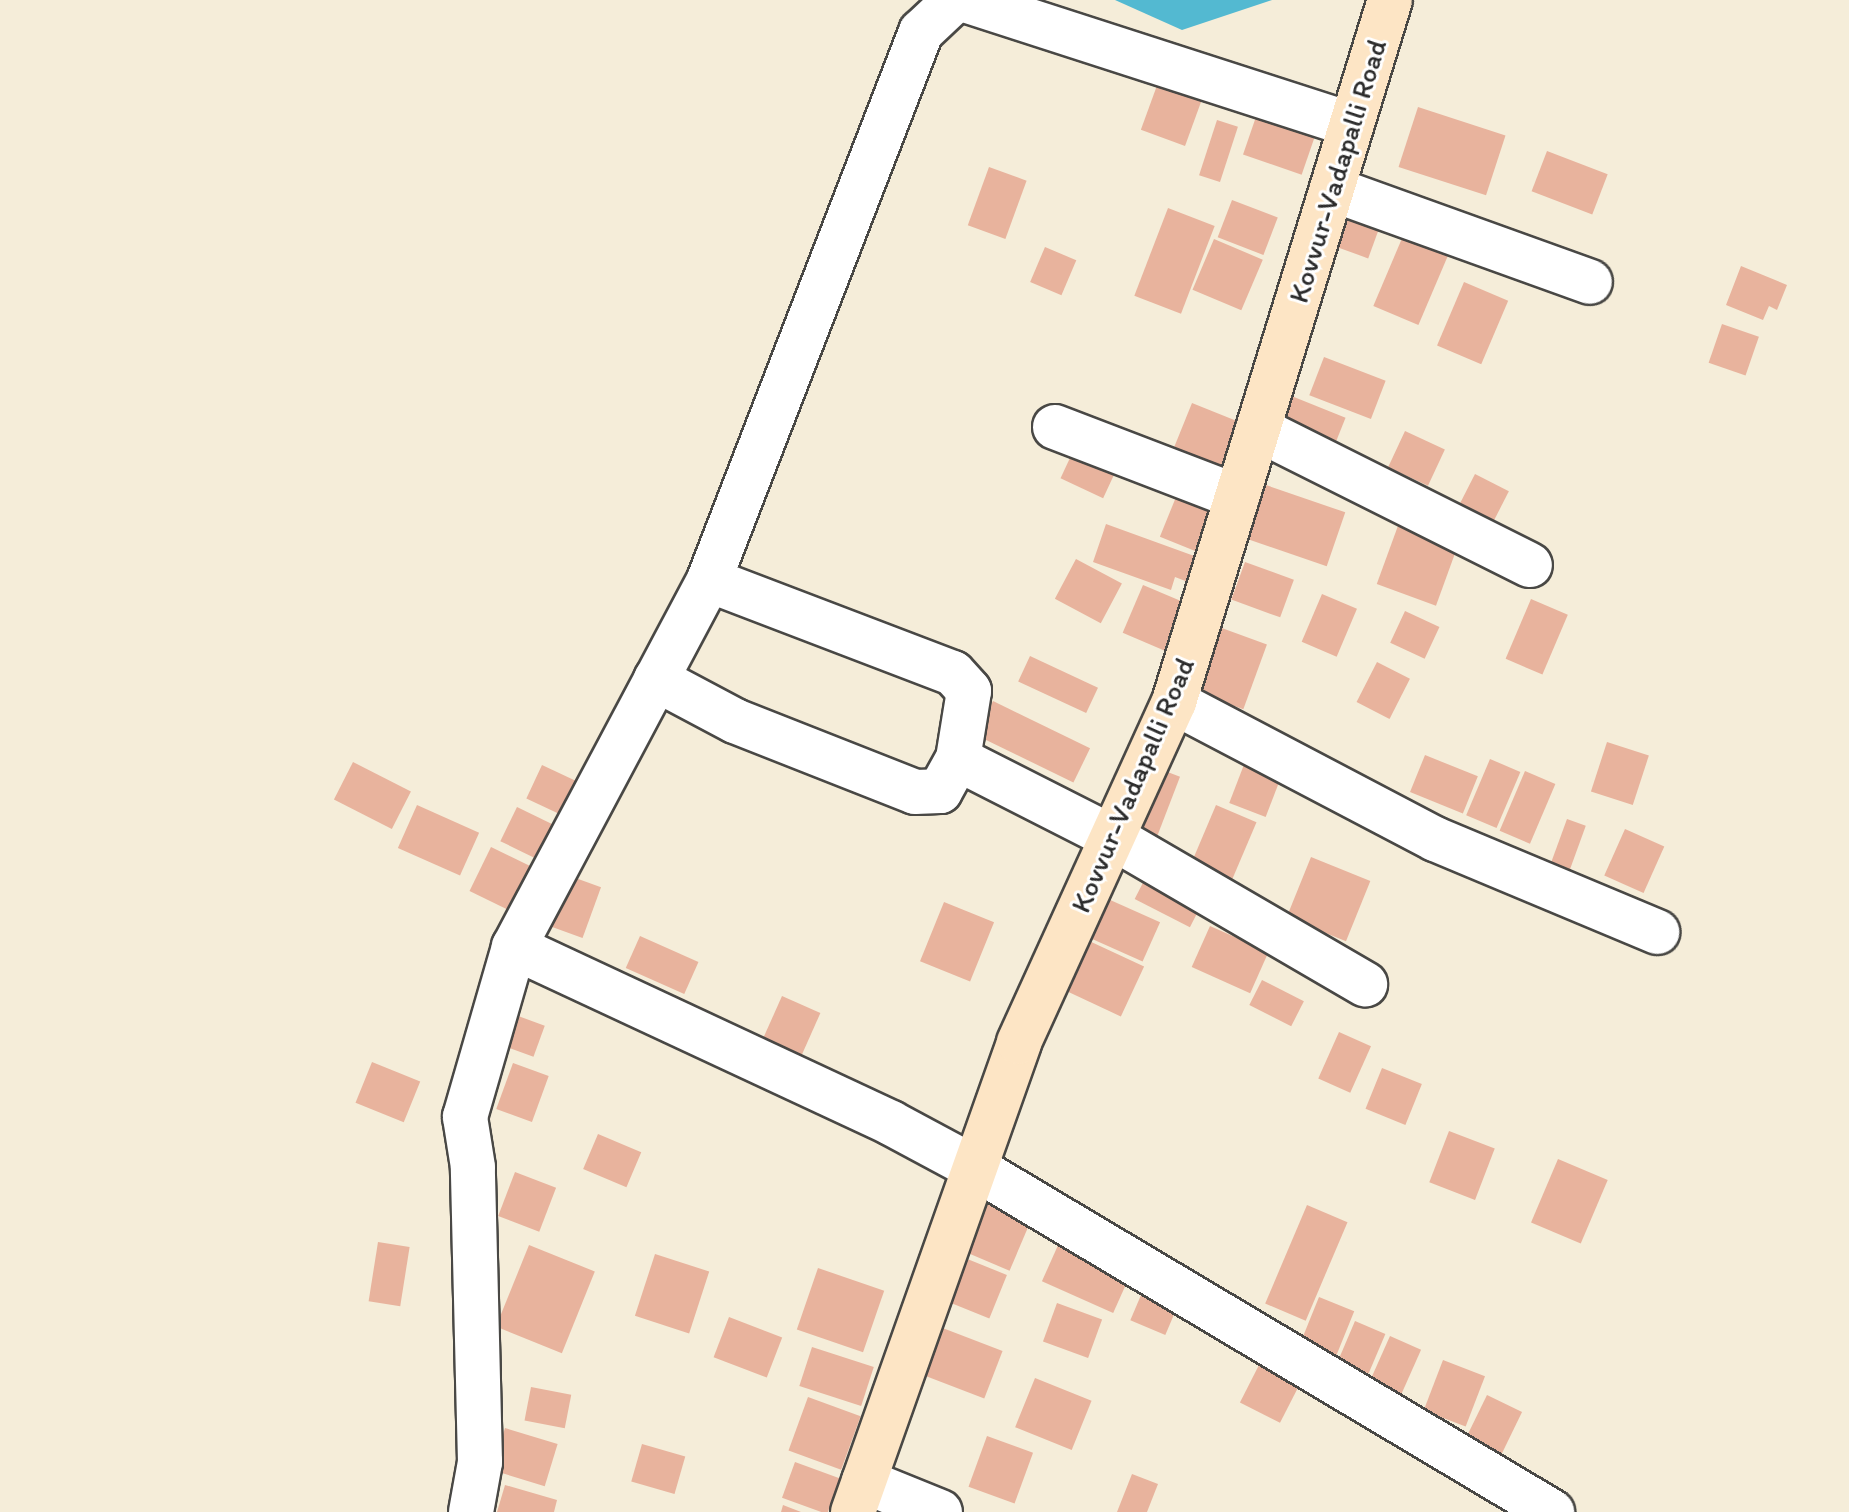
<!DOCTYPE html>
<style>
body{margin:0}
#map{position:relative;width:1849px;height:1512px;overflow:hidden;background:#f5edd9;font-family:Itim,sans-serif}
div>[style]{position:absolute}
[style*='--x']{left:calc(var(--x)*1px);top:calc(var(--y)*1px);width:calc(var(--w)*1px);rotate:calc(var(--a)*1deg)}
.water>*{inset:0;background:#53b9d1}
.building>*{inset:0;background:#e8b39d;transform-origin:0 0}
.roads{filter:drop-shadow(2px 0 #494845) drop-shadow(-2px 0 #494845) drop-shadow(0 2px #494845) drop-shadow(0 -2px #494845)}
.street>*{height:44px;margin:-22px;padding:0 22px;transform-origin:22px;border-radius:22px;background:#fff}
.secondary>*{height:44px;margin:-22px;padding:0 22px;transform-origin:22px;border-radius:22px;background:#fde5c5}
span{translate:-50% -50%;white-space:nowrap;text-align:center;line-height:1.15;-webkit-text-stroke:6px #fff;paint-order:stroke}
.street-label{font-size:28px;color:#2b2b2b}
</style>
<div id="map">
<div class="water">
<div style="clip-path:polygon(1115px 0,1272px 0,1182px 30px)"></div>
</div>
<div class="building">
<div style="left:1159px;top:80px;width:47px;height:53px;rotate:20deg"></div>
<div style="left:1418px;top:107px;width:92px;height:63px;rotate:18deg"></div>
<div style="left:1258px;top:111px;width:62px;height:46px;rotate:19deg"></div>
<div style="left:1217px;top:120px;width:22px;height:58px;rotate:18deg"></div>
<div style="left:1547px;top:151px;width:65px;height:43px;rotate:21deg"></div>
<div style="left:989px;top:167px;width:40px;height:62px;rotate:20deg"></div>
<div style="left:1232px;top:200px;width:49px;height:40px;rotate:21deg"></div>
<div style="left:1350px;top:206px;width:35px;height:43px;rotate:20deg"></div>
<div style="left:1168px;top:208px;width:50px;height:94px;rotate:21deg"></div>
<div style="left:1403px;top:236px;width:49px;height:76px;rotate:23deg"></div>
<div style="left:1214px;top:239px;width:53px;height:55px;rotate:23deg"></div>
<div style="left:1045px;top:247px;width:34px;height:38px;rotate:23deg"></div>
<div style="clip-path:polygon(1741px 266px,1787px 285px,1777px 310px,1769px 306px,1763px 320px,1726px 305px)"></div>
<div style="left:1464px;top:282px;width:48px;height:69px;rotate:23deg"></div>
<div style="left:1722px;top:324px;width:39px;height:41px;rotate:19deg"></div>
<div style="left:1324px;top:357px;width:66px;height:41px;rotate:21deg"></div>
<div style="left:1289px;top:395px;width:61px;height:27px;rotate:22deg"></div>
<div style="left:1192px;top:403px;width:53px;height:55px;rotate:22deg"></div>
<div style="left:1405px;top:431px;width:44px;height:40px;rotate:25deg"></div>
<div style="left:1077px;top:443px;width:47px;height:39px;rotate:25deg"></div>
<div style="left:1475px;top:474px;width:38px;height:36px;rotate:27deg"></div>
<div style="left:1263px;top:484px;width:87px;height:57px;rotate:19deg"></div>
<div style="left:1176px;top:497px;width:40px;height:43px;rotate:22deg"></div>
<div style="left:1399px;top:523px;width:63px;height:65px;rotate:20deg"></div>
<div style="clip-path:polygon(1106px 524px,1197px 557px,1188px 582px,1175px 577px,1171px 590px,1093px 562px)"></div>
<div style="left:1076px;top:559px;width:52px;height:45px;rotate:28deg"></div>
<div style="left:1245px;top:562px;width:52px;height:40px;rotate:20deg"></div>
<div style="left:1143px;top:585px;width:47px;height:52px;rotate:23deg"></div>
<div style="left:1322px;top:594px;width:38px;height:52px;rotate:23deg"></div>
<div style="left:1531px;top:599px;width:40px;height:65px;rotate:23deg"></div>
<div style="left:1405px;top:611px;width:38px;height:35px;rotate:25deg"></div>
<div style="left:1219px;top:627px;width:51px;height:69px;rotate:20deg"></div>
<div style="left:1030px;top:656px;width:75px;height:28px;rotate:25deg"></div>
<div style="left:1377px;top:662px;width:37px;height:45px;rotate:27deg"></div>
<div style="left:993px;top:701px;width:108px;height:38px;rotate:26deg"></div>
<div style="left:1607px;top:742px;width:44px;height:52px;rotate:18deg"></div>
<div style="left:1425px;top:755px;width:57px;height:40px;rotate:22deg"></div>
<div style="left:1490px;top:759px;width:33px;height:61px;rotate:23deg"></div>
<div style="left:353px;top:762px;width:65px;height:42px;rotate:27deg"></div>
<div style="left:1245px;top:762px;width:39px;height:44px;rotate:21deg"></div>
<div style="left:542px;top:765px;width:40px;height:37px;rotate:25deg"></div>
<div style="left:1152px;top:766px;width:30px;height:68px;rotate:21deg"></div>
<div style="left:1525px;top:771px;width:33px;height:65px;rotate:23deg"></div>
<div style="left:417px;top:805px;width:68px;height:47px;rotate:24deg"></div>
<div style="left:1216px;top:805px;width:44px;height:64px;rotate:23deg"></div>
<div style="left:517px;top:807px;width:48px;height:38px;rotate:26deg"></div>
<div style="left:1567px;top:819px;width:20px;height:48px;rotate:20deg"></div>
<div style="left:1625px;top:829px;width:43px;height:51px;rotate:24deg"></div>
<div style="left:491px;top:847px;width:55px;height:49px;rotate:26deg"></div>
<div style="left:1311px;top:857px;width:64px;height:65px;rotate:22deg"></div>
<div style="left:1151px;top:867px;width:62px;height:36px;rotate:27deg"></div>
<div style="left:570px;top:876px;width:33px;height:54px;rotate:20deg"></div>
<div style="left:1108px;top:899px;width:57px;height:43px;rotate:24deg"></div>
<div style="left:944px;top:902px;width:54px;height:64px;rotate:22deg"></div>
<div style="left:1210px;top:926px;width:64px;height:45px;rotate:24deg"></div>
<div style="left:640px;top:936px;width:64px;height:35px;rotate:24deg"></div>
<div style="left:1087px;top:940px;width:63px;height:55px;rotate:25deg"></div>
<div style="left:1262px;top:980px;width:47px;height:28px;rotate:27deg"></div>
<div style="left:782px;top:996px;width:42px;height:48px;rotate:24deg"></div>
<div style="left:510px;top:1013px;width:37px;height:33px;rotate:20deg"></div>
<div style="left:1339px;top:1032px;width:35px;height:51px;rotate:24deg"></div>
<div style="left:372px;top:1062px;width:52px;height:44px;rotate:22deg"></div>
<div style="left:513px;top:1063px;width:38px;height:49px;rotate:20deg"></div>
<div style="left:1382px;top:1068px;width:43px;height:44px;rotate:22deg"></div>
<div style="left:1449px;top:1131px;width:49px;height:55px;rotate:21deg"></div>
<div style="left:598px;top:1134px;width:47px;height:38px;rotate:23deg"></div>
<div style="left:1558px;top:1159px;width:54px;height:69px;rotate:23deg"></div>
<div style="left:515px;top:1172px;width:44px;height:47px;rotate:21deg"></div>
<div style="left:985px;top:1193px;width:53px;height:62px;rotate:23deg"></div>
<div style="left:1307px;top:1205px;width:44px;height:107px;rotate:23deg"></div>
<div style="left:378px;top:1242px;width:32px;height:60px;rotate:9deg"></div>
<div style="left:1059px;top:1243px;width:78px;height:42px;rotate:24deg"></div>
<div style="left:529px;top:1245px;width:71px;height:88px;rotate:22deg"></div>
<div style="left:655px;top:1254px;width:57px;height:65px;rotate:18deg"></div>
<div style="left:955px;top:1254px;width:56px;height:47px;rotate:22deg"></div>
<div style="left:818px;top:1268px;width:70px;height:65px;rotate:19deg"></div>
<div style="left:1144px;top:1288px;width:38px;height:35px;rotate:23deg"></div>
<div style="left:1319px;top:1297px;width:38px;height:50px;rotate:22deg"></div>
<div style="left:1057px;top:1303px;width:48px;height:41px;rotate:20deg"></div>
<div style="left:729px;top:1317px;width:57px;height:43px;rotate:21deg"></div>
<div style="left:1355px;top:1321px;width:33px;height:43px;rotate:23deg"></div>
<div style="left:940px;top:1327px;width:67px;height:51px;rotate:21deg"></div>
<div style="left:1390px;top:1336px;width:34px;height:54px;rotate:24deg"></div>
<div style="left:812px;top:1347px;width:65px;height:41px;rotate:18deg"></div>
<div style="left:1443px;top:1360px;width:45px;height:54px;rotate:21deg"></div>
<div style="left:1259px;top:1365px;width:45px;height:42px;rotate:27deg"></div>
<div style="left:1035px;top:1378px;width:61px;height:53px;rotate:22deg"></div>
<div style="left:531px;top:1387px;width:41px;height:34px;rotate:11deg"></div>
<div style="left:1487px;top:1395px;width:39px;height:51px;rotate:26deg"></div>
<div style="left:808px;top:1397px;width:56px;height:57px;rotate:20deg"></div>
<div style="left:505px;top:1428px;width:55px;height:44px;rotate:17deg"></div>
<div style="left:987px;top:1436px;width:49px;height:54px;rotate:20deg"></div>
<div style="left:642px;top:1444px;width:45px;height:39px;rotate:16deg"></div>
<div style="left:795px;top:1462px;width:48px;height:38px;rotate:20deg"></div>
<div style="clip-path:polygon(1132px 1474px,1158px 1484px,1147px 1512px,1117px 1512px)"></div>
<div style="clip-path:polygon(505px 1485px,557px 1500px,554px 1512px,497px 1512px)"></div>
<div style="clip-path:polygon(783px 1505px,801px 1512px,781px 1512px)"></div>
</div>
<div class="roads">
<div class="street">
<div style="--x:965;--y:0;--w:406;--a:17.9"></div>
<div style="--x:1332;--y:189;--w:274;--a:19.8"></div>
<div style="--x:1055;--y:427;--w:195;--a:21"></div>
<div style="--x:1258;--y:429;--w:304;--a:26.6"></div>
<div style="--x:709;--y:580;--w:261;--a:20.9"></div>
<div style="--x:953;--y:673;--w:24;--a:48"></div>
<div style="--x:969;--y:691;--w:69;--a:99.2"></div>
<div style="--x:958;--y:759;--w:173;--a:26.9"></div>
<div style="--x:1112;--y:837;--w:293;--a:30.2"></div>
<div style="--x:656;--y:679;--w:89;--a:28"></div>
<div style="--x:735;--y:721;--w:193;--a:21.5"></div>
<div style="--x:915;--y:792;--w:25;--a:-2"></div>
<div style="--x:940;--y:791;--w:37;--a:-61"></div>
<div style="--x:1174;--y:702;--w:295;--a:27.7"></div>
<div style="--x:1435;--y:839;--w:241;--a:22.7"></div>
<div style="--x:514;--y:947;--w:416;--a:25"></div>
<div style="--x:891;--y:1123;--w:95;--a:28.2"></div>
<div style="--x:975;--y:1168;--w:672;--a:30.8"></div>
<div style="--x:864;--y:1481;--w:82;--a:22.2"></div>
<div style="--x:471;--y:1512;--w:51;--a:-79.8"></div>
<div style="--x:480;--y:1462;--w:295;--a:-91.4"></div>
<div style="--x:473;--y:1167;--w:51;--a:-99.1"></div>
<div style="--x:465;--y:1117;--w:177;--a:-73.9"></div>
<div style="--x:514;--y:947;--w:416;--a:-62"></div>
<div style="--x:709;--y:580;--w:588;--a:-68.85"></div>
<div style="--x:921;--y:32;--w:47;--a:-43.3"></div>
</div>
<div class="secondary">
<div style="--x:853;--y:1512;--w:498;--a:-70.5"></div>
<div style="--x:1019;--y:1042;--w:374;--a:-65.5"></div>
<div style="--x:1174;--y:702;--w:734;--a:-72.9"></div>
</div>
</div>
<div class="street-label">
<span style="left:1337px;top:171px;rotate:-73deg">Kovvur-Vadapalli Road</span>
<span style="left:1132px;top:785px;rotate:-67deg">Kovvur-Vadapalli Road</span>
</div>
</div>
